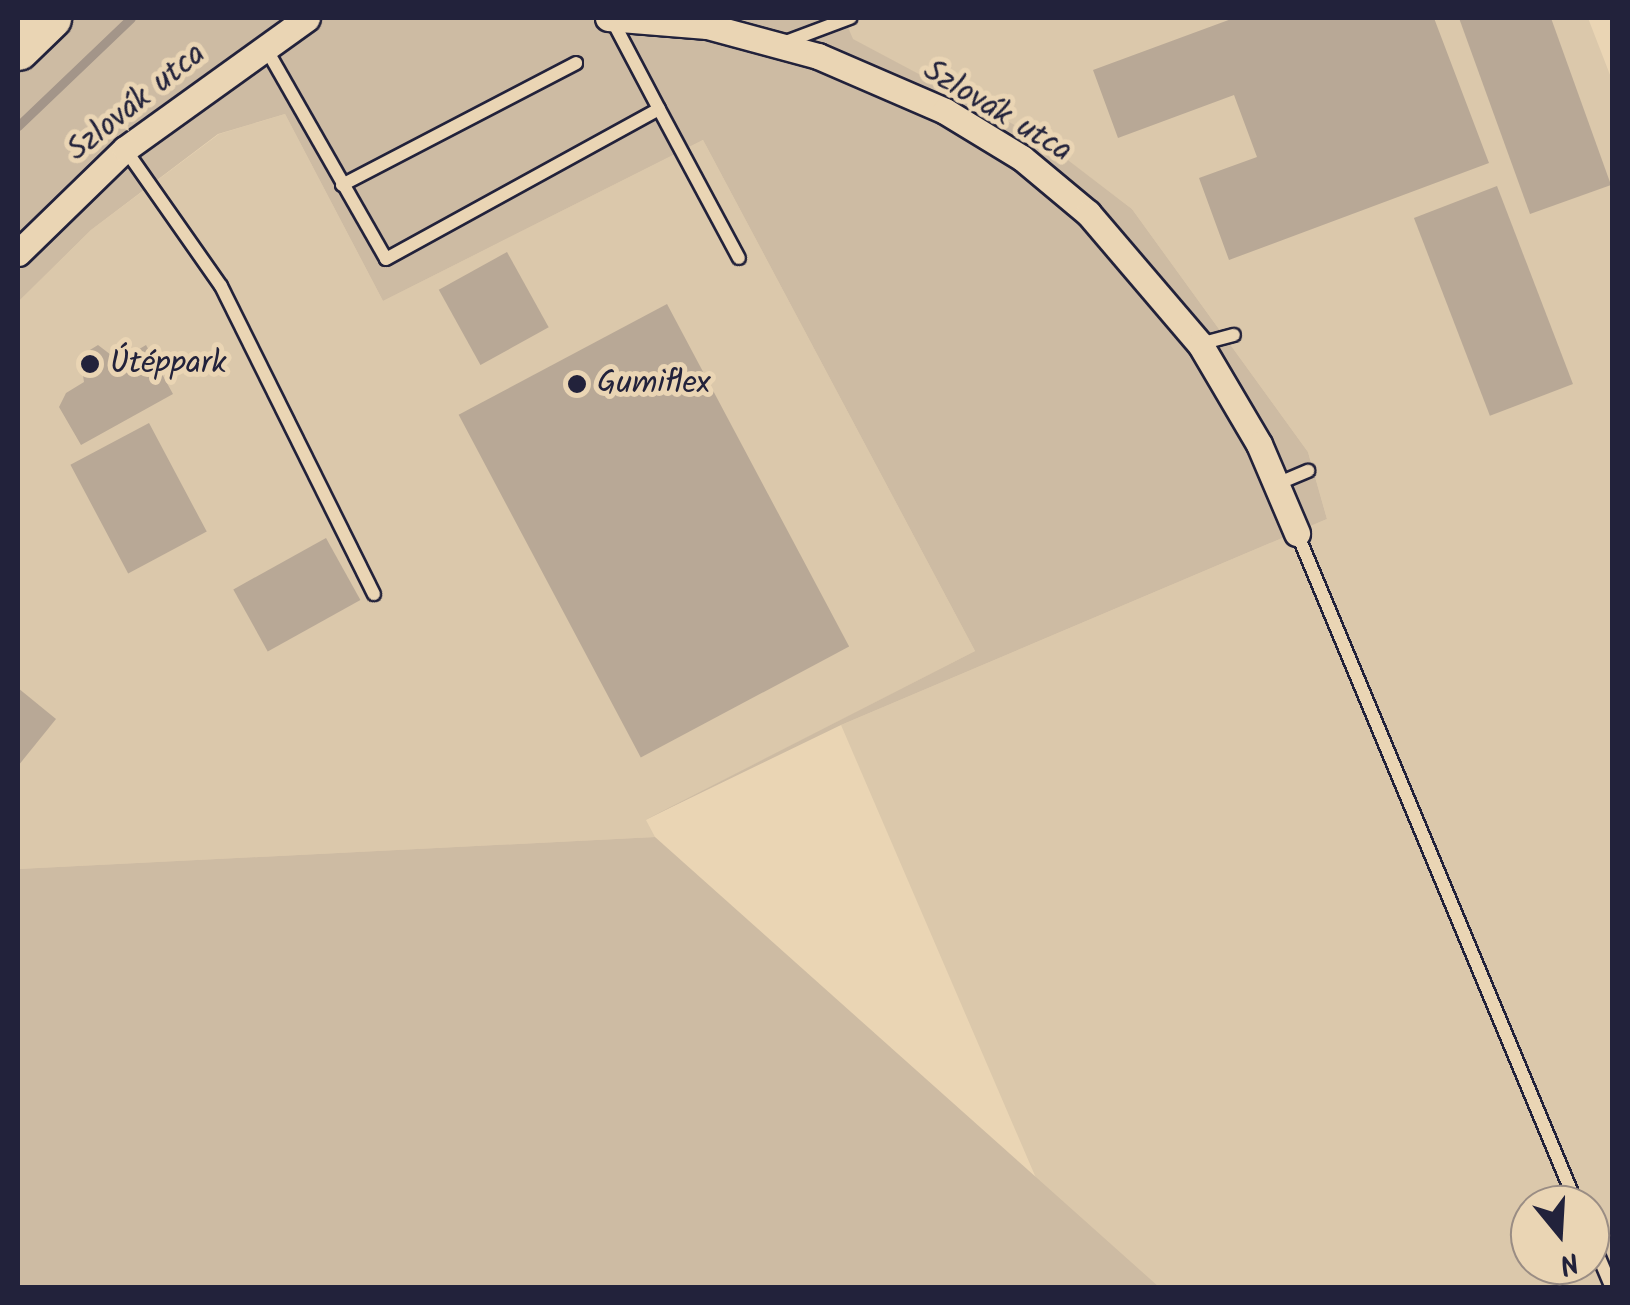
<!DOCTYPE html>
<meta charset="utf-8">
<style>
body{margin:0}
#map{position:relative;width:1630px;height:1305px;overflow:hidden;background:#ead5b4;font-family:Kalam,sans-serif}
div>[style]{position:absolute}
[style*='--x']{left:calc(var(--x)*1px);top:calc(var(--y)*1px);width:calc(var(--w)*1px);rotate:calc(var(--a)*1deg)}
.built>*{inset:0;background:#dbc8ab}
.green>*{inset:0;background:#cdbba3}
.stream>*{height:9px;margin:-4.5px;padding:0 4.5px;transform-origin:4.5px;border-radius:4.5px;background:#a39589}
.building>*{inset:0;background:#b8a896;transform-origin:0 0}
.roads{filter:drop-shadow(2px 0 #22223b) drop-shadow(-2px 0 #22223b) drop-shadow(0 2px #22223b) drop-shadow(0 -2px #22223b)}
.service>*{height:12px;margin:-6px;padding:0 6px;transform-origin:6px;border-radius:6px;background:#ead5b4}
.minor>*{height:25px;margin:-12.5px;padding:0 12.5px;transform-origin:12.5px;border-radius:12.5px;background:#ead5b4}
.primary>*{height:42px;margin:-21px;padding:0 21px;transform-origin:21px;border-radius:21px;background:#ead5b4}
.dots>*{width:28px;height:28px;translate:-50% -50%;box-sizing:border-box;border:5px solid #ead5b4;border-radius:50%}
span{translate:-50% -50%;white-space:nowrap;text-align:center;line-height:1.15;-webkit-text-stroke:10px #ead5b4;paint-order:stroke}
.street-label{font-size:32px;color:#22223b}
.poi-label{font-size:32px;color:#22223b}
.left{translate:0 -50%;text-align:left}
.frame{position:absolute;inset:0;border:20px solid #22223b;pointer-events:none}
.north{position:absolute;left:1510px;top:1185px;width:100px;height:100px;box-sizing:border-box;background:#ead5b4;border:2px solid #9a8d84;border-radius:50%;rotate:162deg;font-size:28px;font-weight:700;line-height:40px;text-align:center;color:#22223b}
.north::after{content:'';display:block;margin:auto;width:35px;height:45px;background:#22223b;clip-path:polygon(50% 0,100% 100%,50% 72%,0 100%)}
</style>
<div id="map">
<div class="built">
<div style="clip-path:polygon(evenodd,844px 18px,1588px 18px,1612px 80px,1612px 1287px,1154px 1287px,1039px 1185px,841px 725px,1327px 519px,1308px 452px,1132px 209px,1038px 138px,852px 39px,844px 18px,1530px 1205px,1590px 1205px,1590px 1265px,1530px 1265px,1530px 1205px)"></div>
<div style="clip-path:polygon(285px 114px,383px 301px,703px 140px,975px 651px,646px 820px,655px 837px,18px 869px,18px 302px,91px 230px,219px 134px)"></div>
</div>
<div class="green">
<div style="clip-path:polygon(18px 18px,844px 18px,853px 39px,1039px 138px,1132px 209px,1308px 452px,1327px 519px,841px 725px,645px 820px,975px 651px,703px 140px,383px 301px,285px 114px,218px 134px,91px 230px,18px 302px)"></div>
<div style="clip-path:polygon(655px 837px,1159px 1287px,18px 1287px,18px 869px)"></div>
</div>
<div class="stream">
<div style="--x:18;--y:126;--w:156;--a:-43.7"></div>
</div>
<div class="building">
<div style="clip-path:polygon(1234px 18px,1434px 18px,1489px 163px,1229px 260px,1199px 178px,1257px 157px,1234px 95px,1118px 138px,1093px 70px)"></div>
<div style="clip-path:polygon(1459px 18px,1551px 18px,1611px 185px,1530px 214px)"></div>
<div style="left:1497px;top:186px;width:212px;height:89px;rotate:69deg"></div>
<div style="left:507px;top:252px;width:86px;height:78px;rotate:61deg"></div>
<div style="left:667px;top:304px;width:388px;height:236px;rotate:62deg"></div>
<div style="clip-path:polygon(146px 345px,173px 394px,81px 445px,59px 407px,66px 393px,84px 382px,80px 356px,98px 345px,119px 361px)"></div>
<div style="left:149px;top:423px;width:123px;height:89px;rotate:62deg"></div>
<div style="left:326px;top:538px;width:71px;height:106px;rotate:61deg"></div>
<div style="clip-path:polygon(18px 688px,56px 719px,18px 766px)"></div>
</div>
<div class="roads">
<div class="service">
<div style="--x:783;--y:43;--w:72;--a:-20.5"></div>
<div style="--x:264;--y:45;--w:246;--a:60.3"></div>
<div style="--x:386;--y:259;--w:311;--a:-28.8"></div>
<div style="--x:659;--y:109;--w:101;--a:-117.8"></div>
<div style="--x:659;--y:109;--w:169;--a:61.8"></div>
<div style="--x:125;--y:149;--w:167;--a:55"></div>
<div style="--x:221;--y:286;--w:344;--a:63.6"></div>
<div style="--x:342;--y:185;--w:264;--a:-27.5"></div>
<div style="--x:1200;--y:344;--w:35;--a:-15"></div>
<div style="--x:1277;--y:484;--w:34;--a:-23"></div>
<div style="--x:1297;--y:533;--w:728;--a:67.38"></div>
<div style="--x:1590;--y:1236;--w:56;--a:67.1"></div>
</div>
<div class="minor">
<div style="--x:608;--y:18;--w:99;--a:4.6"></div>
<div style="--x:707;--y:26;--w:115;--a:15.1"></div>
<div style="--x:818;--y:56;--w:138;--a:23.4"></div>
<div style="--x:945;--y:111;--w:90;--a:31.4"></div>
<div style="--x:1022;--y:158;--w:86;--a:39.8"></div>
<div style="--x:1088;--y:213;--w:172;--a:49.5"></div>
<div style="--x:1200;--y:344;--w:116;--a:59.5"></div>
<div style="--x:1259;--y:444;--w:97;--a:66.9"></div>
<div style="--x:18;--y:253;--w:149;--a:-44.2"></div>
<div style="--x:125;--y:149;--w:224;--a:-35.7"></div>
</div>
<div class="primary">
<div style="--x:18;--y:49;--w:45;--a:-44.1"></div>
</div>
</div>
<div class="dots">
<div style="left:90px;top:364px;background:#22223b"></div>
<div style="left:577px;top:384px;background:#22223b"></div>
</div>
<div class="street-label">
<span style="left:137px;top:103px;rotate:-39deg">Szlovák utca</span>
<span style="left:997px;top:112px;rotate:31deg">Szlovák utca</span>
</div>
<div class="poi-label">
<span class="left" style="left:110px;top:364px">Útéppark</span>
<span class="left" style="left:597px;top:384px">Gumiflex</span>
</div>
<div class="frame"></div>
<div class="north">N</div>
</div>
